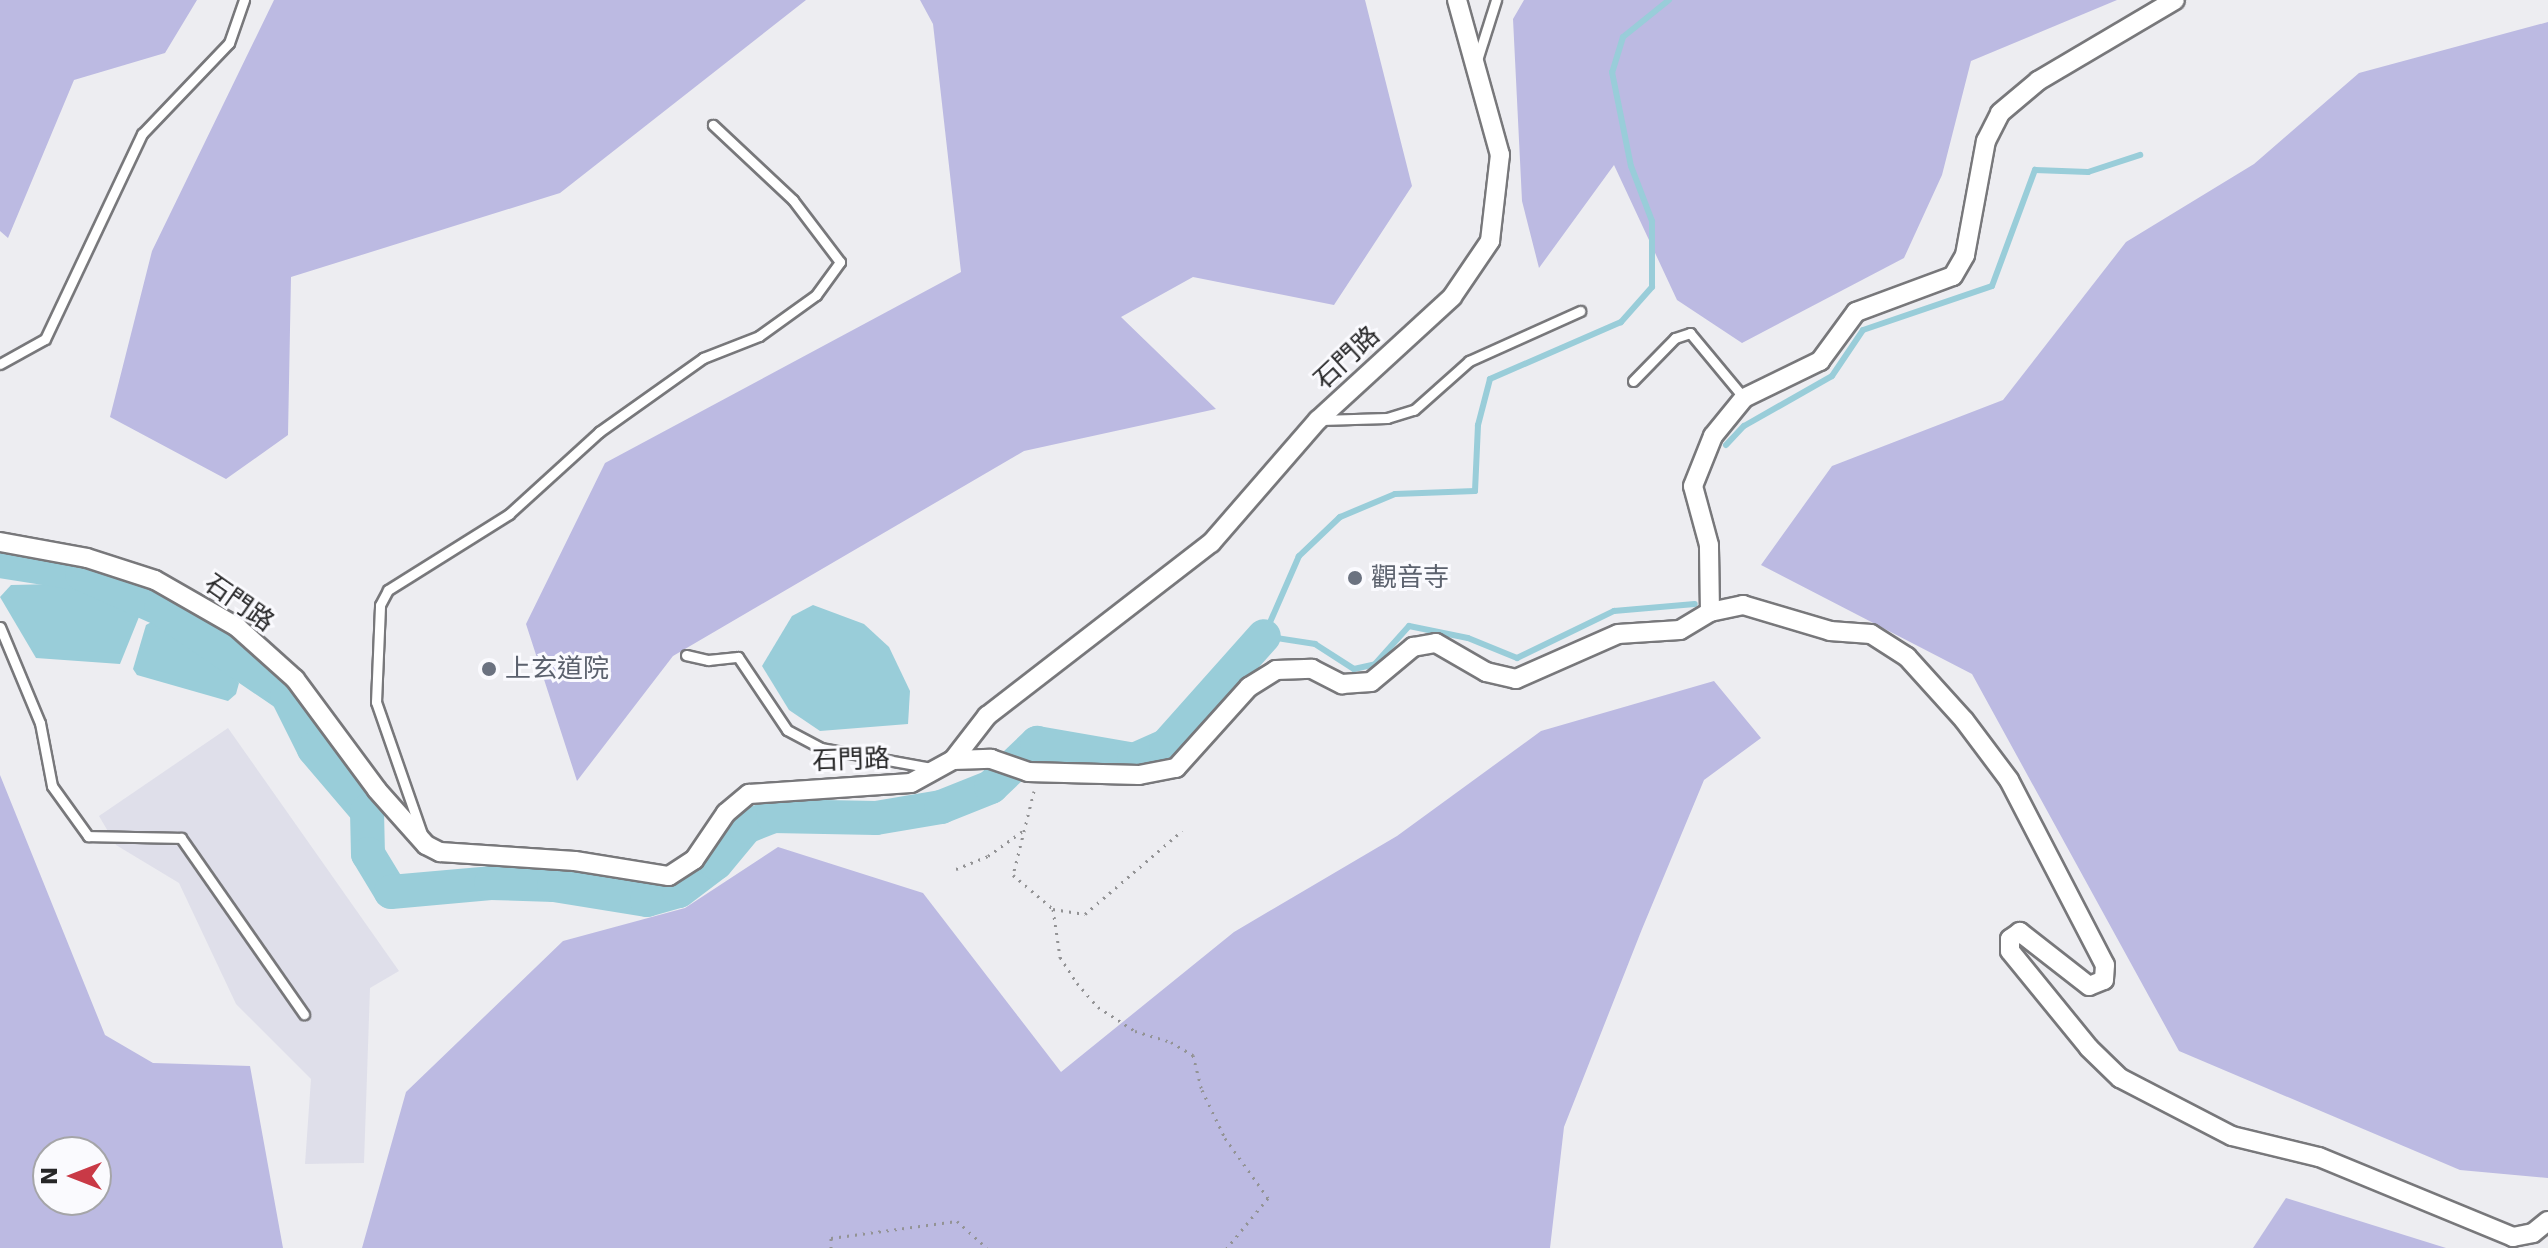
<!DOCTYPE html>
<meta charset="utf-8">
<style>
body{margin:0}
#map{position:relative;width:2548px;height:1248px;overflow:hidden;background:#ededf1;font-family:"DejaVu Sans","Noto Sans TC",sans-serif}
div>[style]{position:absolute}
[style*='--x']{left:calc(var(--x)*1px);top:calc(var(--y)*1px);width:calc(var(--w)*1px);rotate:calc(var(--a)*1deg)}
.built>*{inset:0;background:#dfdfea}
.forest>*{inset:0;background:#bcbae2}
.water>*{inset:0;background:#99cdd9}
.stream>*{height:6px;margin:-3px;padding:0 3px;transform-origin:3px;border-radius:3px;background:#99cdd9}
.river>*{height:34px;margin:-17px;padding:0 17px;transform-origin:17px;border-radius:17px;background:#99cdd9}
.path>*{height:3px;margin-top:-1.5px;transform-origin:0;background:repeating-linear-gradient(90deg,#939395 0 2px,transparent 0 8px)}
.roads{filter:drop-shadow(2px 0 #78787b) drop-shadow(-2px 0 #78787b) drop-shadow(0 2px #78787b) drop-shadow(0 -2px #78787b)}
.lane>*{height:9px;margin:-4.5px;padding:0 4.5px;transform-origin:4.5px;border-radius:4.5px;background:#fff}
.street>*{height:18px;margin:-9px;padding:0 9px;transform-origin:9px;border-radius:9px;background:#fff}
.dots>*{width:22px;height:22px;translate:-50% -50%;box-sizing:border-box;border:4px solid #fafafe;border-radius:50%}
span{translate:-50% -50%;white-space:nowrap;text-align:center;line-height:1.15;-webkit-text-stroke:6px #fafafe;paint-order:stroke}
.street-label{font-size:26px;color:#262627}
.worship-label{font-size:26px;color:#5b616d}
.left{translate:0 -50%;text-align:left}
.north{position:absolute;left:32px;top:1136px;width:80px;height:80px;box-sizing:border-box;background:#fafafe;border:2px solid #a5a5a8;border-radius:50%;rotate:270deg;font-size:22px;font-weight:700;line-height:32px;text-align:center;color:#262627}
.north::after{content:'';display:block;margin:auto;width:28px;height:36px;background:#c93946;clip-path:polygon(50% 0,100% 100%,50% 72%,0 100%)}
</style>
<div id="map">
<div class="built">
<div style="clip-path:polygon(228px 728px,399px 971px,370px 988px,364px 1163px,305px 1164px,311px 1079px,236px 1004px,179px 883px,116px 845px,99px 816px)"></div>
</div>
<div class="forest">
<div style="clip-path:polygon(0 0,197px 0,165px 53px,74px 80px,8px 238px,0 231px)"></div>
<div style="clip-path:polygon(274px 0,806px 0,560px 193px,291px 277px,288px 435px,226px 479px,110px 417px,152px 251px)"></div>
<div style="clip-path:polygon(920px 0,1365px 0,1412px 186px,1334px 305px,1193px 277px,1121px 317px,1216px 409px,1024px 451px,673px 656px,577px 781px,526px 624px,605px 463px,961px 272px,933px 24px)"></div>
<div style="clip-path:polygon(1524px 0,2117px 0,1971px 61px,1942px 175px,1904px 258px,1742px 343px,1677px 300px,1614px 165px,1539px 268px,1522px 201px,1513px 19px)"></div>
<div style="clip-path:polygon(2548px 22px,2548px 1178px,2460px 1170px,2179px 1051px,1972px 674px,1761px 565px,1832px 466px,2003px 400px,2126px 242px,2254px 164px,2359px 73px)"></div>
<div style="clip-path:polygon(1714px 681px,1761px 738px,1704px 780px,1642px 929px,1564px 1127px,1550px 1248px,362px 1248px,406px 1092px,563px 941px,685px 908px,778px 847px,923px 893px,1061px 1072px,1234px 932px,1397px 836px,1541px 731px)"></div>
<div style="clip-path:polygon(evenodd,0 775px,105px 1035px,153px 1063px,250px 1066px,283px 1248px,0 1248px,0 775px,48px 1152px,96px 1152px,96px 1200px,48px 1200px,48px 1152px)"></div>
<div style="clip-path:polygon(2286px 1198px,2446px 1248px,2253px 1248px)"></div>
</div>
<div class="water">
<div style="clip-path:polygon(55px 584px,113px 598px,141px 612px,120px 664px,36px 658px,0 597px,11px 585px)"></div>
<div style="clip-path:polygon(813px 605px,864px 624px,889px 647px,910px 691px,908px 724px,820px 731px,789px 710px,762px 666px,792px 616px)"></div>
<div style="clip-path:polygon(155px 620px,179px 629px,222px 664px,239px 683px,236px 694px,228px 701px,137px 675px,133px 669px,146px 625px)"></div>
</div>
<div class="stream">
<div style="--x:1669;--y:0;--w:59;--a:141.2"></div>
<div style="--x:1623;--y:37;--w:37;--a:107"></div>
<div style="--x:1612;--y:72;--w:96;--a:78.6"></div>
<div style="--x:1631;--y:166;--w:59;--a:69.1"></div>
<div style="--x:1652;--y:221;--w:66;--a:90"></div>
<div style="--x:1652;--y:287;--w:47;--a:131.5"></div>
<div style="--x:1621;--y:322;--w:143;--a:156.5"></div>
<div style="--x:1490;--y:379;--w:48;--a:104.6"></div>
<div style="--x:1478;--y:425;--w:66;--a:92.6"></div>
<div style="--x:1475;--y:491;--w:80;--a:177.9"></div>
<div style="--x:1395;--y:494;--w:60;--a:157.3"></div>
<div style="--x:1340;--y:517;--w:57;--a:136.4"></div>
<div style="--x:1299;--y:556;--w:87;--a:113.6"></div>
<div style="--x:1264;--y:636;--w:52;--a:8.9"></div>
<div style="--x:1315;--y:644;--w:46;--a:32.7"></div>
<div style="--x:1354;--y:669;--w:22;--a:-13"></div>
<div style="--x:1375;--y:664;--w:51;--a:-48.2"></div>
<div style="--x:1409;--y:626;--w:60;--a:11.5"></div>
<div style="--x:1468;--y:638;--w:53;--a:22.2"></div>
<div style="--x:1517;--y:658;--w:108;--a:-25.9"></div>
<div style="--x:1614;--y:611;--w:81;--a:-4.9"></div>
<div style="--x:1726;--y:445;--w:26;--a:-47"></div>
<div style="--x:1744;--y:426;--w:101;--a:-29.6"></div>
<div style="--x:1832;--y:376;--w:55;--a:-56"></div>
<div style="--x:1863;--y:330;--w:136;--a:-18.8"></div>
<div style="--x:1992;--y:286;--w:124;--a:-69.7"></div>
<div style="--x:2035;--y:170;--w:53;--a:2.2"></div>
<div style="--x:2088;--y:172;--w:55;--a:-18.1"></div>
</div>
<div class="river">
<div style="--x:0;--y:561;--w:83;--a:9"></div>
<div style="--x:82;--y:574;--w:86;--a:23.9"></div>
<div style="--x:161;--y:609;--w:153;--a:34.3"></div>
<div style="--x:287;--y:695;--w:60;--a:63.4"></div>
<div style="--x:314;--y:749;--w:82;--a:49.5"></div>
<div style="--x:367;--y:811;--w:43;--a:88.7"></div>
<div style="--x:368;--y:854;--w:44;--a:58.8"></div>
<div style="--x:391;--y:892;--w:100;--a:-5.1"></div>
<div style="--x:491;--y:883;--w:63;--a:1.8"></div>
<div style="--x:554;--y:885;--w:94;--a:9.2"></div>
<div style="--x:647;--y:900;--w:33;--a:-16"></div>
<div style="--x:679;--y:891;--w:46;--a:-37.1"></div>
<div style="--x:716;--y:863;--w:47;--a:-50.2"></div>
<div style="--x:746;--y:827;--w:29;--a:-22"></div>
<div style="--x:773;--y:816;--w:103;--a:1.1"></div>
<div style="--x:876;--y:818;--w:66;--a:-9.6"></div>
<div style="--x:941;--y:807;--w:54;--a:-21.8"></div>
<div style="--x:991;--y:787;--w:64;--a:-43.7"></div>
<div style="--x:1037;--y:743;--w:98;--a:9.9"></div>
<div style="--x:1134;--y:760;--w:35;--a:-24"></div>
<div style="--x:1166;--y:746;--w:147;--a:-48.3"></div>
</div>
<div class="path">
<div style="--x:1034;--y:791;--w:87;--a:104"></div>
<div style="--x:1013;--y:875;--w:52;--a:40.4"></div>
<div style="--x:1053;--y:909;--w:32;--a:9"></div>
<div style="--x:1085;--y:914;--w:128;--a:-40.6"></div>
<div style="--x:956;--y:869;--w:35;--a:-22"></div>
<div style="--x:988;--y:856;--w:44;--a:-35.8"></div>
<div style="--x:1053;--y:909;--w:49;--a:81.7"></div>
<div style="--x:1060;--y:957;--w:31;--a:57"></div>
<div style="--x:1077;--y:983;--w:32;--a:49"></div>
<div style="--x:1098;--y:1007;--w:44;--a:33"></div>
<div style="--x:1135;--y:1031;--w:38;--a:17"></div>
<div style="--x:1171;--y:1042;--w:26;--a:31"></div>
<div style="--x:1193;--y:1055;--w:36;--a:76"></div>
<div style="--x:1202;--y:1090;--w:53;--a:64.4"></div>
<div style="--x:1225;--y:1138;--w:74;--a:54.4"></div>
<div style="--x:1268;--y:1198;--w:65;--a:129.4"></div>
<div style="--x:831;--y:1248;--w:10;--a:-90"></div>
<div style="--x:831;--y:1238;--w:127;--a:-7.7"></div>
<div style="--x:957;--y:1221;--w:40;--a:42"></div>
</div>
<div class="roads">
<div class="lane">
<div style="--x:1477;--y:60;--w:63;--a:-72.4"></div>
<div style="--x:0;--y:364;--w:51;--a:-29.1"></div>
<div style="--x:45;--y:339;--w:227;--a:-64.7"></div>
<div style="--x:142;--y:134;--w:126;--a:-46.3"></div>
<div style="--x:229;--y:43;--w:46;--a:-70.8"></div>
<div style="--x:1633;--y:381;--w:60;--a:-45.7"></div>
<div style="--x:1675;--y:338;--w:16;--a:-18"></div>
<div style="--x:1690;--y:333;--w:85;--a:50.3"></div>
<div style="--x:1321;--y:420;--w:66;--a:-1.7"></div>
<div style="--x:1387;--y:418;--w:28;--a:-17"></div>
<div style="--x:1414;--y:410;--w:74;--a:-41.7"></div>
<div style="--x:1469;--y:361;--w:122;--a:-24.2"></div>
<div style="--x:0;--y:627;--w:104;--a:67.4"></div>
<div style="--x:40;--y:723;--w:64;--a:79.2"></div>
<div style="--x:52;--y:786;--w:62;--a:54.2"></div>
<div style="--x:88;--y:836;--w:93;--a:1.2"></div>
<div style="--x:181;--y:838;--w:215;--a:55.1"></div>
<div style="--x:686;--y:655;--w:23;--a:13"></div>
<div style="--x:708;--y:660;--w:30;--a:-6"></div>
<div style="--x:738;--y:657;--w:88;--a:56.1"></div>
<div style="--x:787;--y:730;--w:38;--a:28"></div>
<div style="--x:821;--y:748;--w:113;--a:10.2"></div>
<div style="--x:422;--y:834;--w:140;--a:-109.2"></div>
<div style="--x:376;--y:702;--w:97;--a:-87.6"></div>
<div style="--x:380;--y:605;--w:17;--a:-62"></div>
<div style="--x:388;--y:590;--w:143;--a:-32.1"></div>
<div style="--x:509;--y:514;--w:122;--a:-42.3"></div>
<div style="--x:599;--y:432;--w:128;--a:-35.4"></div>
<div style="--x:703;--y:358;--w:60;--a:-21.4"></div>
<div style="--x:759;--y:336;--w:70;--a:-35.7"></div>
<div style="--x:816;--y:295;--w:41;--a:-54"></div>
<div style="--x:840;--y:262;--w:78;--a:-127.2"></div>
<div style="--x:793;--y:200;--w:110;--a:-136.8"></div>
</div>
<div class="street">
<div style="--x:0;--y:542;--w:88;--a:10.4"></div>
<div style="--x:87;--y:558;--w:71;--a:17.9"></div>
<div style="--x:155;--y:580;--w:95;--a:29.8"></div>
<div style="--x:237;--y:627;--w:78;--a:41.9"></div>
<div style="--x:295;--y:679;--w:138;--a:53.5"></div>
<div style="--x:377;--y:790;--w:74;--a:48.3"></div>
<div style="--x:426;--y:845;--w:16;--a:27"></div>
<div style="--x:440;--y:852;--w:135;--a:3.8"></div>
<div style="--x:575;--y:861;--w:95;--a:9.1"></div>
<div style="--x:669;--y:876;--w:30;--a:-33"></div>
<div style="--x:694;--y:860;--w:57;--a:-55.8"></div>
<div style="--x:726;--y:813;--w:30;--a:-40"></div>
<div style="--x:749;--y:794;--w:162;--a:-3.9"></div>
<div style="--x:911;--y:783;--w:48;--a:-28.7"></div>
<div style="--x:953;--y:760;--w:56;--a:-52.3"></div>
<div style="--x:987;--y:716;--w:283;--a:-37.7"></div>
<div style="--x:1211;--y:543;--w:163;--a:-49"></div>
<div style="--x:1318;--y:420;--w:182;--a:-42.5"></div>
<div style="--x:1452;--y:297;--w:68;--a:-55.8"></div>
<div style="--x:1490;--y:241;--w:87;--a:-83.4"></div>
<div style="--x:1500;--y:155;--w:161;--a:-105.5"></div>
<div style="--x:1710;--y:612;--w:34;--a:-12"></div>
<div style="--x:1743;--y:605;--w:91;--a:16.6"></div>
<div style="--x:1830;--y:631;--w:41;--a:4.2"></div>
<div style="--x:1871;--y:634;--w:43;--a:32.6"></div>
<div style="--x:1907;--y:657;--w:85;--a:47.9"></div>
<div style="--x:1964;--y:720;--w:75;--a:53.1"></div>
<div style="--x:2009;--y:780;--w:208;--a:62.6"></div>
<div style="--x:2105;--y:965;--w:15;--a:94"></div>
<div style="--x:2104;--y:980;--w:16;--a:158"></div>
<div style="--x:2089;--y:986;--w:88;--a:-142"></div>
<div style="--x:2020;--y:932;--w:12;--a:145"></div>
<div style="--x:2010;--y:939;--w:12;--a:90"></div>
<div style="--x:2010;--y:951;--w:125;--a:50.8"></div>
<div style="--x:2089;--y:1048;--w:43;--a:44.1"></div>
<div style="--x:2120;--y:1078;--w:126;--a:27.4"></div>
<div style="--x:2232;--y:1136;--w:89;--a:13.6"></div>
<div style="--x:2319;--y:1157;--w:210;--a:22.4"></div>
<div style="--x:2513;--y:1237;--w:20;--a:-11"></div>
<div style="--x:2533;--y:1233;--w:19;--a:-39"></div>
<div style="--x:953;--y:760;--w:38;--a:-2"></div>
<div style="--x:991;--y:759;--w:39;--a:19"></div>
<div style="--x:1028;--y:772;--w:111;--a:1.5"></div>
<div style="--x:1139;--y:775;--w:38;--a:-11"></div>
<div style="--x:1176;--y:768;--w:109;--a:-48"></div>
<div style="--x:1249;--y:687;--w:32;--a:-32"></div>
<div style="--x:1276;--y:670;--w:36;--a:-2"></div>
<div style="--x:1312;--y:669;--w:34;--a:27"></div>
<div style="--x:1342;--y:684;--w:29;--a:-4"></div>
<div style="--x:1371;--y:682;--w:55;--a:-39.8"></div>
<div style="--x:1413;--y:647;--w:23;--a:-10"></div>
<div style="--x:1436;--y:643;--w:58;--a:30.1"></div>
<div style="--x:1486;--y:672;--w:31;--a:13"></div>
<div style="--x:1516;--y:679;--w:111;--a:-23.8"></div>
<div style="--x:1618;--y:634;--w:62;--a:-3.7"></div>
<div style="--x:1680;--y:630;--w:35;--a:-31"></div>
<div style="--x:1710;--y:612;--w:67;--a:-90.9"></div>
<div style="--x:1709;--y:545;--w:61;--a:-105.2"></div>
<div style="--x:1693;--y:486;--w:54;--a:-68.2"></div>
<div style="--x:1713;--y:436;--w:49;--a:-50.8"></div>
<div style="--x:1744;--y:398;--w:85;--a:-26"></div>
<div style="--x:1820;--y:361;--w:61;--a:-53.7"></div>
<div style="--x:1856;--y:312;--w:103;--a:-20.4"></div>
<div style="--x:1953;--y:276;--w:24;--a:-60"></div>
<div style="--x:1965;--y:255;--w:116;--a:-79.6"></div>
<div style="--x:1986;--y:141;--w:31;--a:-63"></div>
<div style="--x:2000;--y:113;--w:50;--a:-40.1"></div>
<div style="--x:2038;--y:81;--w:159;--a:-30.6"></div>
</div>
</div>
<div class="dots">
<div style="left:1355px;top:578px;background:#6b7280"></div>
<div style="left:489px;top:669px;background:#6b7280"></div>
</div>
<div class="street-label">
<span style="left:1347px;top:358px;rotate:-43deg">石門路</span>
<span style="left:239px;top:603px;rotate:35deg">石門路</span>
<span style="left:851px;top:760px;rotate:-2deg">石門路</span>
</div>
<div class="worship-label">
<span class="left" style="left:1371px;top:578px">觀音寺</span>
<span class="left" style="left:505px;top:669px">上玄道院</span>
</div>
<div class="north">N</div>
</div>
